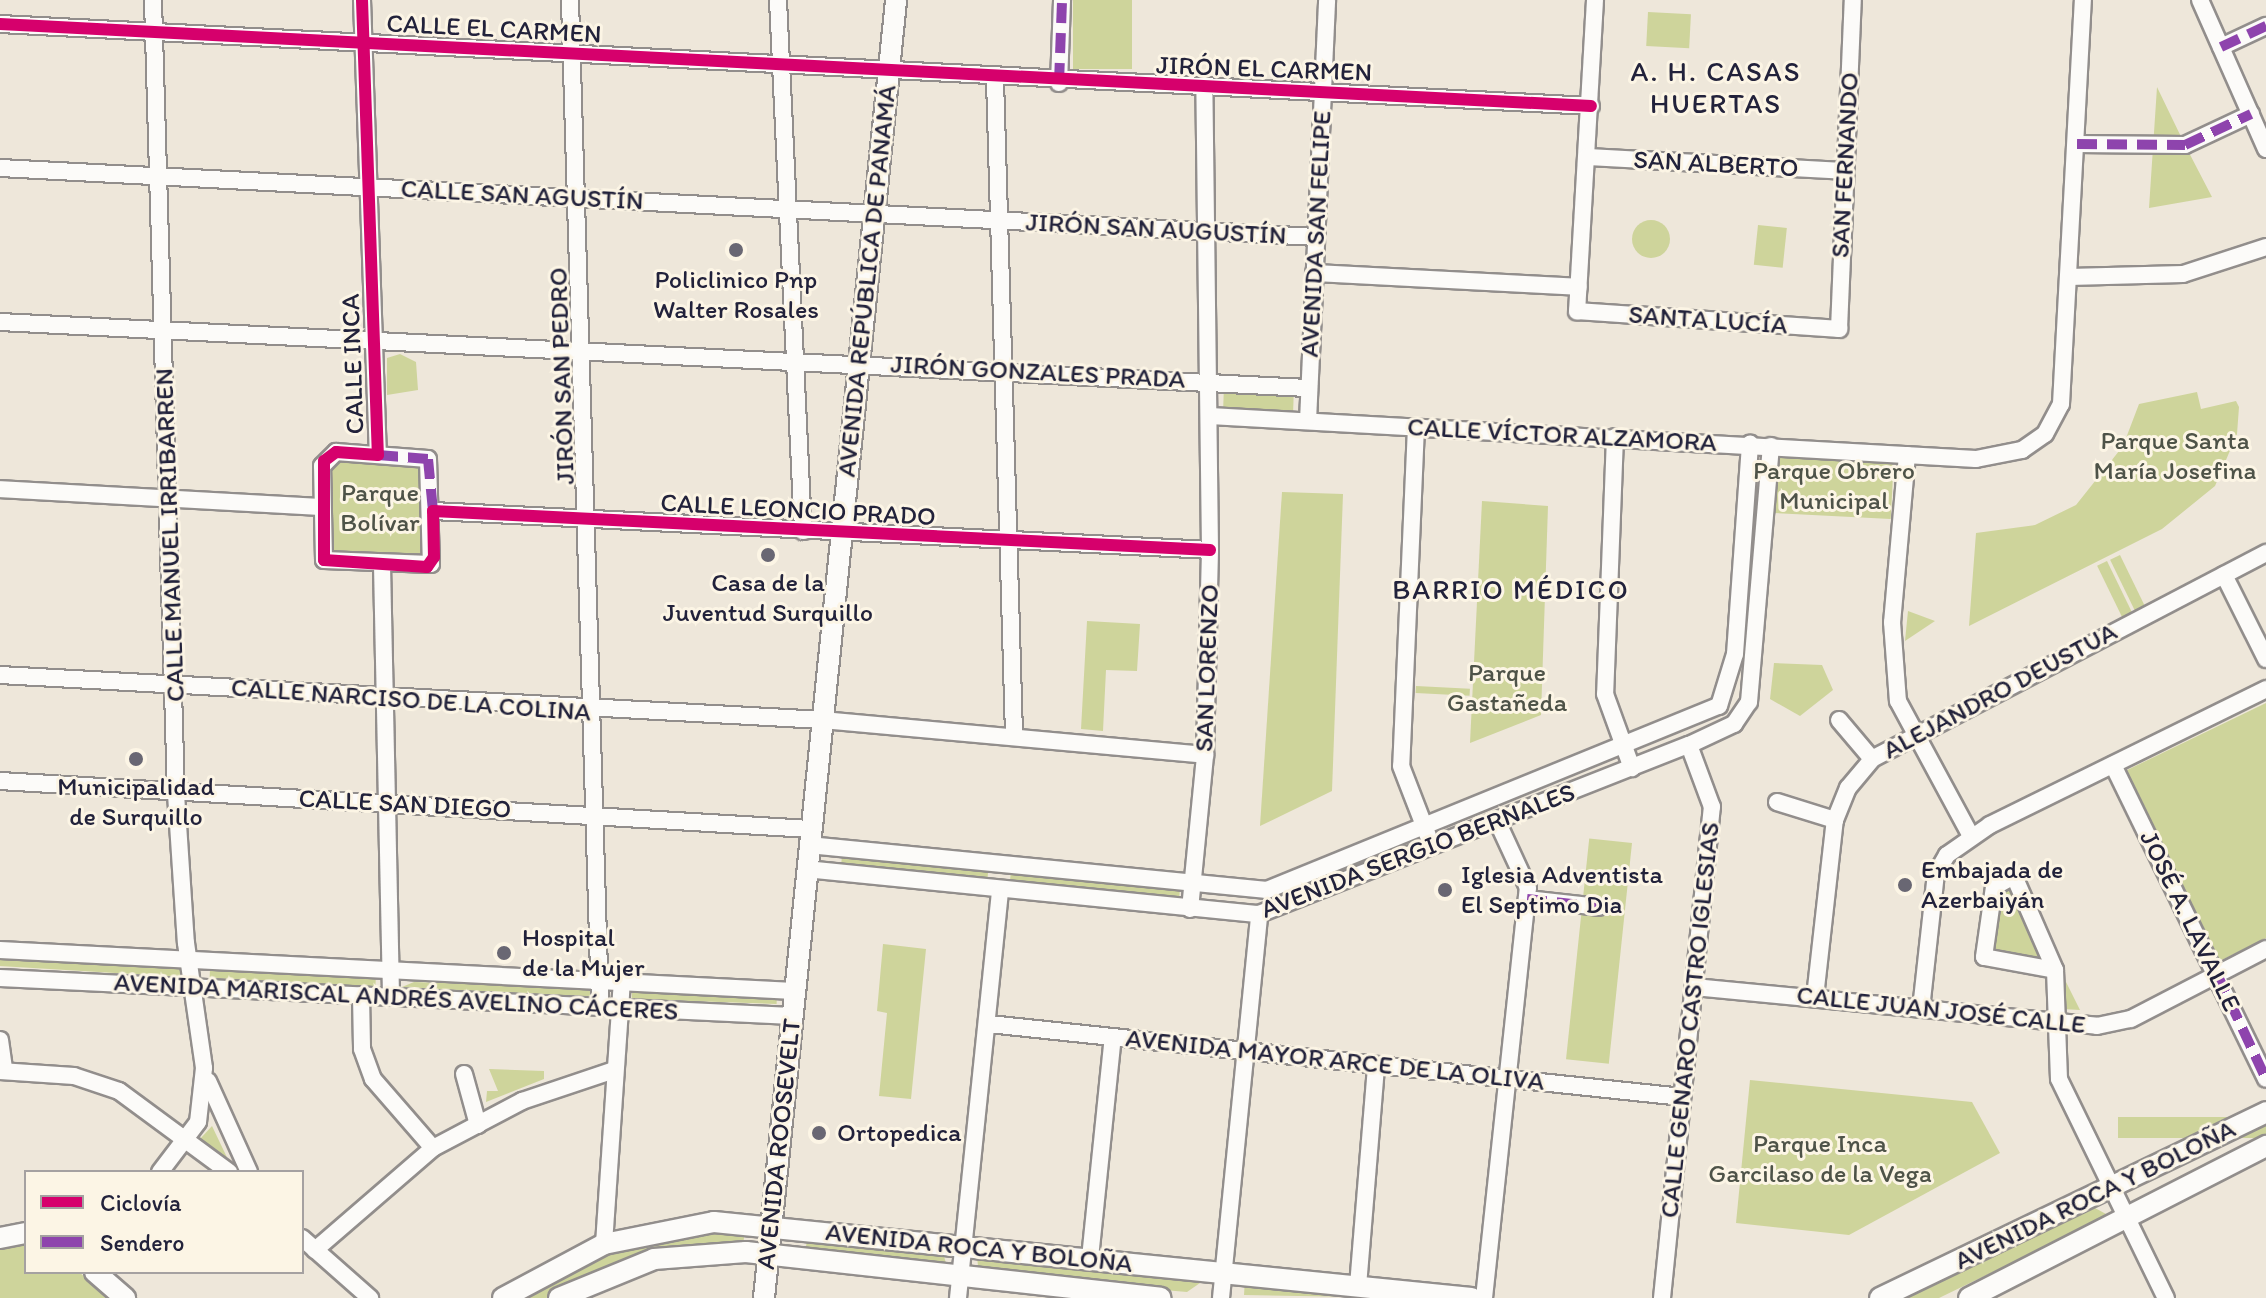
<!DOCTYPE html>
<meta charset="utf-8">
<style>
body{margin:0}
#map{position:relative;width:2266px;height:1298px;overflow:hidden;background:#eee7da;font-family:Itim,sans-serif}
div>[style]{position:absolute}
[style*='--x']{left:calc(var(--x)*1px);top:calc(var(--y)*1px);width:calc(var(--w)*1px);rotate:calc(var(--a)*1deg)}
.green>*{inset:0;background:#ced49b;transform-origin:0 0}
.round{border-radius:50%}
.roads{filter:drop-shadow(2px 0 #928e8c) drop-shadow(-2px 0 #928e8c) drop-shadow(0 2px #928e8c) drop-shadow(0 -2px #928e8c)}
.minor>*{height:16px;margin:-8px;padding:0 8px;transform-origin:8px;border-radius:8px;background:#fcfbf9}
.major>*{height:20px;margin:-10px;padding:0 10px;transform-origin:10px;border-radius:10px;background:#fcfbf9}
.quiet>*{height:10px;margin-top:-5px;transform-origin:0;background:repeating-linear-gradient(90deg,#8e44ad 0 20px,transparent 0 30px)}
.cycleway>*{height:12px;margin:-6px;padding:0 6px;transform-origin:6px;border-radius:6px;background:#d6006c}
.dots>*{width:22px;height:22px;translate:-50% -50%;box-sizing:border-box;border:4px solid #fcf5e5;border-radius:50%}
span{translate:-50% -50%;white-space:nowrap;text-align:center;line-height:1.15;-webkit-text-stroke:6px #fcf5e5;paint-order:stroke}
.street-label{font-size:26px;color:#22223b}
.poi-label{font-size:26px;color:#22223b}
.left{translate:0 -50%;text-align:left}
.park-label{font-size:26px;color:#4e5348}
.neighbourhood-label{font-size:28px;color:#22223b;letter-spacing:2px}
.legend{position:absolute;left:24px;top:1170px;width:280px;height:104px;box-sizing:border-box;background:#fcf5e5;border:2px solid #a5a1a1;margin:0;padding:10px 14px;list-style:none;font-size:24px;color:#22223b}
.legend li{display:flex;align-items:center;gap:16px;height:40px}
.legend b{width:40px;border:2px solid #a5a1a1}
</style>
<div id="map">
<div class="green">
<div style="left:1073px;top:0;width:59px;height:69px"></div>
<div style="left:1648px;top:12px;width:43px;height:34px;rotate:3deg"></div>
<div style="clip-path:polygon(2157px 87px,2185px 145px,2212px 197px,2149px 208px)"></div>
<div class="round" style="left:1632px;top:220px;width:38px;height:38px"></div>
<div style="left:1758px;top:225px;width:29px;height:40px;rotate:6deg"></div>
<div style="clip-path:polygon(400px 354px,416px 362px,418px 390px,387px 395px,387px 358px)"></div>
<div style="left:1224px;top:385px;width:70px;height:25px;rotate:2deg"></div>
<div style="clip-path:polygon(2197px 392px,2201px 409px,2236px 401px,2239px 407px,2237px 434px,2215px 486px,2162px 529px,1969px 626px,1976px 533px,2035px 525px,2076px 505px,2123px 446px,2139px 404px)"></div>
<div style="left:1777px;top:453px;width:117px;height:60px;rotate:3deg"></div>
<div style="clip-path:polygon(338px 459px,415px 466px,427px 477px,423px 556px,330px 551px,329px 469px)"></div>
<div style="clip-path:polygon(1282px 492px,1343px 494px,1332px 791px,1260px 826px)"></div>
<div style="clip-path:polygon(1482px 501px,1548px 506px,1541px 715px,1470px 743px)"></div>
<div style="left:2120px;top:555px;width:58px;height:11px;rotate:64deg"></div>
<div style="left:2107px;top:561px;width:58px;height:11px;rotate:64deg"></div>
<div style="clip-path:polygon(1908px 611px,1935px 621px,1905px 641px)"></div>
<div style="clip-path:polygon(1087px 621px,1140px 624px,1137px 671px,1106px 670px,1103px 731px,1081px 729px)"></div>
<div style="clip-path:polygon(1774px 663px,1822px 665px,1833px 690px,1800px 716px,1770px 699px)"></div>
<div style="left:1416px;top:686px;width:54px;height:7px;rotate:3deg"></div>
<div style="clip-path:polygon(2266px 703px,2266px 938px,2216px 963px,2123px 772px)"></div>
<div style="left:1632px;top:843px;width:222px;height:43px;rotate:96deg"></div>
<div style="left:842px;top:855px;width:147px;height:12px;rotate:5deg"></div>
<div style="left:1011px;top:871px;width:170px;height:12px;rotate:6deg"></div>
<div style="clip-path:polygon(2006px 884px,2043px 954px,2039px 958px,1988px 955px,1994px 891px)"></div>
<div style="clip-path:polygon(883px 944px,926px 949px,911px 1099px,879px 1096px,887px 1013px,877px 1011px)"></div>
<div style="clip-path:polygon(0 957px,181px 966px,181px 977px,0 966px)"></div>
<div style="left:210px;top:970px;width:166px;height:8px;rotate:3deg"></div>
<div style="clip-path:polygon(2064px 978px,2080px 1010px,2063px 1009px)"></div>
<div style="clip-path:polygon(414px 982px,591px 988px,594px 997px,402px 987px)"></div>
<div style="left:632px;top:990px;width:145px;height:9px;rotate:2deg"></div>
<div style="clip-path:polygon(489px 1069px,544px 1071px,544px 1079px,486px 1102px,487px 1091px,498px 1091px)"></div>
<div style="clip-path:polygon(1750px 1080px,1972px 1102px,2000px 1153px,1849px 1235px,1736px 1223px)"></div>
<div style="left:2266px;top:1117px;width:21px;height:148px;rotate:90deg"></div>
<div style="clip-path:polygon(212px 1126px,233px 1170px,200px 1139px)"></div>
<div style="clip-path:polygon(2095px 1208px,2106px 1214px,2100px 1220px,1939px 1298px,1898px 1298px)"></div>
<div style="clip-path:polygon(745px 1228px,743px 1247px,546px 1298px,509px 1298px,544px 1275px,646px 1236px)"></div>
<div style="clip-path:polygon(808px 1238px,942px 1249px,947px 1267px,805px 1250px)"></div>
<div style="clip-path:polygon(26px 1243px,26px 1272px,79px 1272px,108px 1298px,0 1298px,0 1249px)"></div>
<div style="clip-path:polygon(977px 1257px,1198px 1277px,1200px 1283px,1187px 1292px,979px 1274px)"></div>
<div style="clip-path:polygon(1245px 1278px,1415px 1298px,1244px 1295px)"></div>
</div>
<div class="roads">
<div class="minor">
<div style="--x:153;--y:0;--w:794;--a:88.34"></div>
<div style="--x:176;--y:794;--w:149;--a:86.2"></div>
<div style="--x:186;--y:943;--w:126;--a:81.8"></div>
<div style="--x:204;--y:1068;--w:54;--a:96.3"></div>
<div style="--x:198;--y:1122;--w:63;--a:127.2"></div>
<div style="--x:362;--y:0;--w:455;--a:88"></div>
<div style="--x:570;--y:0;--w:1007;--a:88.29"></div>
<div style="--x:778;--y:0;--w:532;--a:87.3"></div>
<div style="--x:1595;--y:0;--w:312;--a:93.3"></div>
<div style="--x:1577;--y:311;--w:263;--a:3.9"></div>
<div style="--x:1839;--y:329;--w:329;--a:-87.6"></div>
<div style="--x:2200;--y:0;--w:163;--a:66.1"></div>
<div style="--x:0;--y:24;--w:1593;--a:2.95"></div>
<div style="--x:2221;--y:47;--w:50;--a:-25"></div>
<div style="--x:995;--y:79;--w:655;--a:88.34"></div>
<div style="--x:1059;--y:83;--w:83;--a:-87.9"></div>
<div style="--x:2077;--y:144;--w:108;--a:0.5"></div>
<div style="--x:2185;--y:145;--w:73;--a:-25.2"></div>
<div style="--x:1587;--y:157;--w:258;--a:3.1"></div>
<div style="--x:0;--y:168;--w:1318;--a:3"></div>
<div style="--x:1314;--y:273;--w:265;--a:3"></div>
<div style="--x:2069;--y:277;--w:114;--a:-1.5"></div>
<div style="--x:2183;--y:274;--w:87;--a:-18"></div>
<div style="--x:0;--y:322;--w:1311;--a:2.89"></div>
<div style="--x:1210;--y:416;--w:767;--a:3.21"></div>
<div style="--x:1976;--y:459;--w:47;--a:-11.1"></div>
<div style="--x:2022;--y:450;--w:28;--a:-35"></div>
<div style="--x:2045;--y:434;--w:34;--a:-62"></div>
<div style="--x:2061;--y:404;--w:405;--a:-86.9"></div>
<div style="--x:1308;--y:421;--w:421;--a:-87.4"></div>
<div style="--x:1416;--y:427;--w:339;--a:92.5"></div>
<div style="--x:1401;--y:766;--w:75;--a:68.9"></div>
<div style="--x:1615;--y:437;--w:257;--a:92.2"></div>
<div style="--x:1605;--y:694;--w:79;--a:70"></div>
<div style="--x:336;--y:452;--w:92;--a:4.4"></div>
<div style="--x:428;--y:459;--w:105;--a:88.4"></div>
<div style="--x:431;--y:564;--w:107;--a:-177.9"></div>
<div style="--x:324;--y:560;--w:94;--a:-91.2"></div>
<div style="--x:322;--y:466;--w:20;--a:-45"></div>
<div style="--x:1907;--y:455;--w:168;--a:95.1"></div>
<div style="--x:1892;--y:622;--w:79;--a:85.7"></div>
<div style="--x:1898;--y:701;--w:153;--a:61.6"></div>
<div style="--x:0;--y:489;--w:322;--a:3.2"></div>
<div style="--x:433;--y:511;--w:778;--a:2.87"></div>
<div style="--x:382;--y:565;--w:432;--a:88.8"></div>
<div style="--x:2224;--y:575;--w:94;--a:63.4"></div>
<div style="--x:0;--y:675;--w:823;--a:3.13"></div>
<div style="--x:822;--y:720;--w:385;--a:5.2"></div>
<div style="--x:1839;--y:720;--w:51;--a:49.8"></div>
<div style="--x:2113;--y:765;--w:349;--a:64"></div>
<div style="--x:0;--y:781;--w:811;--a:3.39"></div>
<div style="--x:1777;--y:802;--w:61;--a:17.2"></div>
<div style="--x:809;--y:845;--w:460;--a:5.6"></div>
<div style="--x:1267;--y:890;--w:488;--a:-22.2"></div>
<div style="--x:1719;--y:706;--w:54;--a:-72.9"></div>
<div style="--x:1735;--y:654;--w:211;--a:-85.9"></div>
<div style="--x:806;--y:869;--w:455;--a:5.7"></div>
<div style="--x:1259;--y:914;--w:462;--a:-21.5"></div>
<div style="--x:1689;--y:745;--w:50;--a:-25"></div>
<div style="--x:1734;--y:724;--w:27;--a:-56"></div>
<div style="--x:1749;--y:702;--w:257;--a:-85.1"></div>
<div style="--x:1527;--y:899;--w:72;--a:6.3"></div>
<div style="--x:1190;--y:909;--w:155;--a:-84.4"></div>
<div style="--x:1205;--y:755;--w:205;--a:-88.6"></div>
<div style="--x:1210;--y:550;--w:460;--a:-90.7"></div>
<div style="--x:0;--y:950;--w:795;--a:2.96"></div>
<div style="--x:2055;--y:970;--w:72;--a:-169.6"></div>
<div style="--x:1984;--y:957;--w:71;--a:-81.9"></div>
<div style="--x:1994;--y:887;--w:23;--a:-29"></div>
<div style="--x:2014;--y:876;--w:103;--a:66.4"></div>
<div style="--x:2055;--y:970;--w:109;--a:87.9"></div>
<div style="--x:2059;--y:1079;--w:244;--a:64"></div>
<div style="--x:0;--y:978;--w:793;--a:2.75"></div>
<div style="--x:1694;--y:987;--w:405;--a:5.5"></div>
<div style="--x:2097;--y:1026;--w:35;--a:-12"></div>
<div style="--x:2131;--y:1019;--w:152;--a:-27.4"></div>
<div style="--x:361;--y:995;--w:54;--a:88.9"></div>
<div style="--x:362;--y:1049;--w:32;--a:70"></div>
<div style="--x:373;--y:1079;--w:91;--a:49"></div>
<div style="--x:1815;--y:997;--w:178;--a:-83.6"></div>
<div style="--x:1835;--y:820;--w:35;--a:-68"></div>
<div style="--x:1848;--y:788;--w:38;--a:-50"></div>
<div style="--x:1872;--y:759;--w:445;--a:-27.6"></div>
<div style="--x:1921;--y:1009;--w:136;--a:-83.7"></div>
<div style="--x:1936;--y:874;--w:22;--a:-60"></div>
<div style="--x:1947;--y:855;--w:52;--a:-34.9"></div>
<div style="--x:1990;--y:825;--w:308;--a:-26.2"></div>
<div style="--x:989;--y:1024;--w:697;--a:6.01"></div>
<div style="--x:0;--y:1040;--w:30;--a:82"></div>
<div style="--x:0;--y:1071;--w:74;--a:3.9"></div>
<div style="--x:74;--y:1076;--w:47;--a:18.4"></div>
<div style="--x:119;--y:1091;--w:137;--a:36.4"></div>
<div style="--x:464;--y:1074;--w:53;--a:74.6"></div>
<div style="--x:208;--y:1081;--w:100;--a:65.7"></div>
<div style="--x:302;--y:1238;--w:91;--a:41.4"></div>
<div style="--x:604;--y:1244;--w:262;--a:-86.1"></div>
<div style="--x:315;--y:1250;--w:156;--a:-40.8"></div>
<div style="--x:433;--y:1148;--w:101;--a:-27.8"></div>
<div style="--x:522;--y:1101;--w:97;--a:-18.6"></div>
<div style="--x:1090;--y:1258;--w:222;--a:-84.1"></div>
<div style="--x:1358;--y:1286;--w:222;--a:-85.3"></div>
<div style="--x:958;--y:1298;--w:410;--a:-84.1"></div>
<div style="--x:1221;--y:1298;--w:386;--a:-84.3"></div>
<div style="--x:1484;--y:1298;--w:412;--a:-83.9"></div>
<div style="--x:1528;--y:888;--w:72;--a:-114.8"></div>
<div style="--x:1662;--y:1298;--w:494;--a:-84.2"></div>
<div style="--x:1712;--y:807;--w:66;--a:-110.4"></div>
</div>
<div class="major">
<div style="--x:0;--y:1238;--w:26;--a:-11"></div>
<div style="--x:95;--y:1272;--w:40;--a:41"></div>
<div style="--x:503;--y:1298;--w:115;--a:-28.1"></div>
<div style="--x:604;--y:1244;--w:112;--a:-11.3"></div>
<div style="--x:714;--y:1222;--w:761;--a:5.73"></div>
<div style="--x:559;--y:1298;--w:103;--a:-22.3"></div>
<div style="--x:654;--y:1259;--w:92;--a:-4.4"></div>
<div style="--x:746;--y:1252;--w:417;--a:6.3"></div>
<div style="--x:764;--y:1298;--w:1305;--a:-84.19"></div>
<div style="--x:1880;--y:1298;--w:428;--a:-25.7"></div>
<div style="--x:1969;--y:1298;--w:334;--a:-27.1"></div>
</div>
</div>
<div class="quiet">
<div style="--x:2221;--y:47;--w:50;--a:-25"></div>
<div style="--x:1059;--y:83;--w:83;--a:-87.9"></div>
<div style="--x:2077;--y:144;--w:108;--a:0.5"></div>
<div style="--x:2185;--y:145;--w:73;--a:-25.2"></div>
<div style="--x:378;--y:455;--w:50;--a:4.6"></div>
<div style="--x:428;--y:459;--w:52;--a:84.5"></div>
<div style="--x:1527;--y:899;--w:72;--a:6.3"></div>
<div style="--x:2217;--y:974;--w:116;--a:65"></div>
</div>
<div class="cycleway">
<div style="--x:362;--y:0;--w:455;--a:88"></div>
<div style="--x:378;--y:455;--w:42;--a:-175.9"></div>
<div style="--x:336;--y:452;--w:15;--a:143"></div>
<div style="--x:324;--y:461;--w:99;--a:90"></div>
<div style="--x:324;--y:560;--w:103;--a:3.9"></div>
<div style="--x:427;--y:567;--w:12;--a:-55"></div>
<div style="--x:434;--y:557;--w:46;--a:-91.2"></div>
<div style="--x:433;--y:511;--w:778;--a:2.87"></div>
<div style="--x:0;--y:24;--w:1593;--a:2.95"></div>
</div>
<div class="dots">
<div style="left:736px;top:250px;background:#696773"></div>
<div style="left:768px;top:555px;background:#696773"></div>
<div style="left:136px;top:759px;background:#696773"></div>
<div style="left:1905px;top:885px;background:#696773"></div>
<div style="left:1445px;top:890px;background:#696773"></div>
<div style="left:504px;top:953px;background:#696773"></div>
<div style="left:819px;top:1133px;background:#696773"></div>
</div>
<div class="street-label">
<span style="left:494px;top:29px;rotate:3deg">CALLE EL CARMEN</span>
<span style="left:1264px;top:69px;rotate:2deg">JIRÓN EL CARMEN</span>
<span style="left:1716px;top:164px;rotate:3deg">SAN ALBERTO</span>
<span style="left:1845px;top:165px;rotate:-87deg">SAN FERNANDO</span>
<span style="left:522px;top:195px;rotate:3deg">CALLE SAN AGUSTÍN</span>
<span style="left:1156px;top:229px;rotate:3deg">JIRÓN SAN AUGUSTÍN</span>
<span style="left:1316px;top:234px;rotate:-87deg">AVENIDA SAN FELIPE</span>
<span style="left:867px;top:281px;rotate:-84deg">AVENIDA REPÚBLICA DE PANAMÁ</span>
<span style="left:1708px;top:320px;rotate:4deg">SANTA LUCÍA</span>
<span style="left:353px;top:364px;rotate:-92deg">CALLE INCA</span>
<span style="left:1038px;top:372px;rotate:3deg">JIRÓN GONZALES PRADA</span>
<span style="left:562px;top:376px;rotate:-92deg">JIRÓN SAN PEDRO</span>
<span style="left:1562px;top:435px;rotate:3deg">CALLE VÍCTOR ALZAMORA</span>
<span style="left:798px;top:510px;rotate:3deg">CALLE LEONCIO PRADO</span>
<span style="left:170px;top:535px;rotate:-92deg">CALLE MANUEL IRRIBARREN</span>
<span style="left:1207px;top:668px;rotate:-88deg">SAN LORENZO</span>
<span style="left:2000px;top:691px;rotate:-28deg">ALEJANDRO DEUSTUA</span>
<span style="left:411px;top:700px;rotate:4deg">CALLE NARCISO DE LA COLINA</span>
<span style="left:405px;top:804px;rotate:3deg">CALLE SAN DIEGO</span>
<span style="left:1418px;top:851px;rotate:-21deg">AVENIDA SERGIO BERNALES</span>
<span style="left:2190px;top:921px;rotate:64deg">JOSÉ A. LAVALLE</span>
<span style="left:396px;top:997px;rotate:3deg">AVENIDA MARISCAL ANDRÉS AVELINO CÁCERES</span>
<span style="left:1941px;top:1010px;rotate:6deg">CALLE JUAN JOSÉ CALLE</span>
<span style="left:1690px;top:1020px;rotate:-84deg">CALLE GENARO CASTRO IGLESIAS</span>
<span style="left:1335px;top:1060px;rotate:6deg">AVENIDA MAYOR ARCE DE LA OLIVA</span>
<span style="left:779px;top:1144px;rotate:-84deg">AVENIDA ROOSEVELT</span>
<span style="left:2095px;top:1195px;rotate:-26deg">AVENIDA ROCA Y BOLOÑA</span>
<span style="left:979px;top:1248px;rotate:6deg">AVENIDA ROCA Y BOLOÑA</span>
</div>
<div class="poi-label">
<span style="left:736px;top:295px">Policlinico Pnp<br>Walter Rosales</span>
<span style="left:768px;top:598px">Casa de la<br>Juventud Surquillo</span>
<span style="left:136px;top:802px">Municipalidad<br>de Surquillo</span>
<span class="left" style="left:1921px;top:885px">Embajada de<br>Azerbaiyán</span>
<span class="left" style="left:1461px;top:890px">Iglesia Adventista<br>El Septimo Dia</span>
<span class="left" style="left:522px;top:953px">Hospital<br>de la Mujer</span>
<span class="left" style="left:837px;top:1133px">Ortopedica</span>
</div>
<div class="park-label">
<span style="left:2175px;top:456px">Parque Santa<br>María Josefina</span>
<span style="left:1834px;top:486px">Parque Obrero<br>Municipal</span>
<span style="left:380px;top:508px">Parque<br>Bolívar</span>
<span style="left:1507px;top:688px">Parque<br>Gastañeda</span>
<span style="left:1820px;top:1159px">Parque Inca<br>Garcilaso de la Vega</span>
</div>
<div class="neighbourhood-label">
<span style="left:1716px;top:87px">A. H. CASAS<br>HUERTAS</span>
<span style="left:1511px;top:589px">BARRIO MÉDICO</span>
</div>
<ul class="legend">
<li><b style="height:10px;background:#d6006c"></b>Ciclovía</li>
<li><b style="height:10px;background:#8e44ad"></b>Sendero</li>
</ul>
</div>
